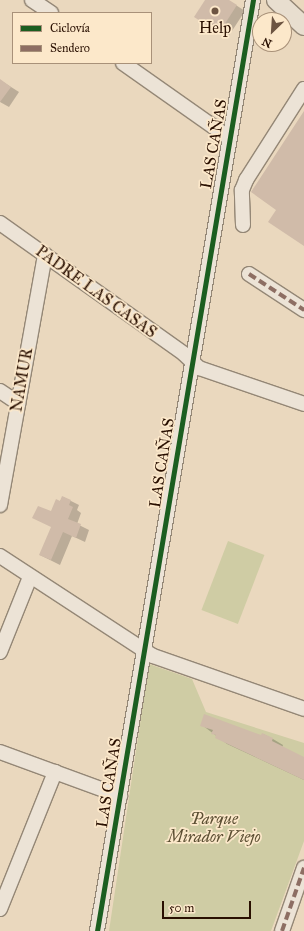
<!DOCTYPE html>
<meta charset="utf-8">
<style>
body{margin:0}
#map{position:relative;width:304px;height:931px;overflow:hidden;background:#ead8be;font-family:"IM FELL Great Primer",serif}
div>[style]{position:absolute}
[style*='--x']{left:calc(var(--x)*1px);top:calc(var(--y)*1px);width:calc(var(--w)*1px);rotate:calc(var(--a)*1deg)}
.green>*{inset:0;background:#cfcca4;transform-origin:0 0}
.shadow>*{inset:0;background:#0003}
.building>*{inset:0;background:#d0bba9}
.roads{filter:drop-shadow(1px 0 #948776) drop-shadow(-1px 0 #948776) drop-shadow(0 1px #948776) drop-shadow(0 -1px #948776)}
.minor>*{height:14px;margin:-7px;padding:0 7px;transform-origin:7px;border-radius:7px;background:#ece3d6}
.major>*{height:18px;margin:-9px;padding:0 9px;transform-origin:9px;border-radius:9px;background:#e8decf}
.quiet>*{height:4px;margin-top:-2px;transform-origin:0;background:repeating-linear-gradient(90deg,#8d6e63 0 8px,transparent 0 12px)}
.cycleway>*{height:5px;margin:-2.5px;padding:0 2.5px;transform-origin:2.5px;border-radius:2.5px;background:#1b5e20}
.dots>*{width:11px;height:11px;translate:-50% -50%;box-sizing:border-box;border:2px solid #fce8ca;border-radius:50%}
span{translate:-50% -50%;white-space:nowrap;text-align:center;line-height:1.15;-webkit-text-stroke:3.5px #fce8ca;paint-order:stroke}
.poi-label{font-size:16px;color:#290f00}
.street-label{font-size:16px;color:#290f00}
.park-label{font-size:16px;color:#5b4e32;font-style:italic}
.legend{position:absolute;left:12px;top:12px;width:140px;height:52px;box-sizing:border-box;background:#fce8ca;border:1px solid #a89179;margin:0;padding:5px 7px;list-style:none;font-size:12px;color:#290f00}
.legend li{display:flex;align-items:center;gap:8px;height:20px}
.legend b{width:20px;border:1px solid #a89179}
.north{position:absolute;left:252px;top:12px;width:40px;height:40px;box-sizing:border-box;background:#fce8ca;border:1px solid #a89179;border-radius:50%;rotate:205deg;font-size:11px;font-weight:700;line-height:16px;text-align:center;color:#290f00}
.north::after{content:'';display:block;margin:auto;width:14px;height:18px;background:#6d5542;clip-path:polygon(50% 0,100% 100%,50% 72%,0 100%)}
.scale{position:absolute;left:162px;top:901px;width:89px;height:18px;box-sizing:border-box;border:2px solid #290f00;border-top:0;padding-left:5px;font-size:12px;line-height:14px;white-space:nowrap;color:#290f00;-webkit-text-stroke:3px #fce8ca;paint-order:stroke}
</style>
<div id="map">
<div class="green">
<div style="left:228px;top:541px;width:39px;height:74px;rotate:21deg"></div>
<div style="clip-path:polygon(149px 664px,192px 679px,206px 712px,304px 743px,304px 841px,271px 931px,109px 931px)"></div>
</div>
<div class="shadow">
<div style="clip-path:polygon(206px 0,228px 0,245px 11px,228px 37px,219px 32px)"></div>
<div style="clip-path:polygon(0 80px,19px 92px,9px 107px,0 102px)"></div>
<div style="clip-path:polygon(63px 497px,79px 505px,77px 510px,81px 513px,77px 524px,89px 530px,85px 542px,72px 536px,60px 565px,40px 555px,52px 527px,51px 513px)"></div>
<div style="clip-path:polygon(202px 725px,261px 737px,263px 734px,273px 739px,283px 745px,282px 748px,304px 758px,304px 780px,227px 744px)"></div>
</div>
<div class="building">
<div style="clip-path:polygon(205px 0,229px 0,237px 5px,219px 33px,194px 17px)"></div>
<div style="clip-path:polygon(0 79px,11px 87px,0 102px)"></div>
<div style="clip-path:polygon(304px 111px,304px 246px,268px 222px,276px 210px,251px 192px)"></div>
<div style="clip-path:polygon(62px 496px,71px 500px,69px 505px,73px 507px,68px 519px,81px 524px,76px 538px,63px 532px,51px 560px,39px 555px,51px 527px,32px 518px,38px 506px,51px 511px,56px 499px,60px 501px)"></div>
<div style="clip-path:polygon(204px 714px,261px 735px,262px 733px,273px 738px,272px 741px,304px 757px,304px 780px,215px 738px,216px 735px,211px 734px,213px 730px,200px 726px)"></div>
</div>
<div class="roads">
<div class="minor">
<div style="--x:32;--y:0;--w:23;--a:34"></div>
<div style="--x:123;--y:63;--w:128;--a:35.2"></div>
<div style="--x:0;--y:223;--w:226;--a:35.4"></div>
<div style="--x:184;--y:354;--w:21;--a:43"></div>
<div style="--x:199;--y:368;--w:111;--a:18.9"></div>
<div style="--x:243;--y:225;--w:35;--a:-92"></div>
<div style="--x:242;--y:190;--w:11;--a:-68"></div>
<div style="--x:246;--y:180;--w:108;--a:-57.5"></div>
<div style="--x:249;--y:274;--w:66;--a:33.2"></div>
<div style="--x:0;--y:391;--w:22;--a:34"></div>
<div style="--x:0;--y:505;--w:254;--a:-79.8"></div>
<div style="--x:0;--y:556;--w:183;--a:33.2"></div>
<div style="--x:153;--y:656;--w:160;--a:19.3"></div>
<div style="--x:0;--y:652;--w:81;--a:-68.2"></div>
<div style="--x:0;--y:752;--w:128;--a:20.1"></div>
<div style="--x:0;--y:909;--w:148;--a:-68.1"></div>
<div style="--x:97;--y:931;--w:944;--a:-80.49"></div>
<div style="--x:282;--y:931;--w:67;--a:-70.8"></div>
</div>
<div class="major">
<div style="--x:276;--y:0;--w:38;--a:43"></div>
</div>
</div>
<div class="quiet">
<div style="--x:249;--y:274;--w:66;--a:33.2"></div>
<div style="--x:282;--y:931;--w:67;--a:-70.8"></div>
</div>
<div class="cycleway">
<div style="--x:97;--y:931;--w:944;--a:-80.49"></div>
</div>
<div class="dots">
<div style="left:215px;top:11px;background:#6d5542"></div>
</div>
<div class="poi-label">
<span style="left:215px;top:28px">Help</span>
</div>
<div class="street-label">
<span style="left:214px;top:144px;rotate:-80deg">LAS CAÑAS</span>
<span style="left:96px;top:292px;rotate:36deg">PADRE LAS CASAS</span>
<span style="left:22px;top:380px;rotate:-80deg">NAMUR</span>
<span style="left:162px;top:463px;rotate:-81deg">LAS CAÑAS</span>
<span style="left:109px;top:783px;rotate:-81deg">LAS CAÑAS</span>
</div>
<div class="park-label">
<span style="left:214px;top:828px">Parque<br>Mirador Viejo</span>
</div>
<ul class="legend">
<li><b style="height:5px;background:#1b5e20"></b>Ciclovía</li>
<li><b style="height:5px;background:#8d6e63"></b>Sendero</li>
</ul>
<div class="north">N</div>
<div class="scale">50 m</div>
</div>
